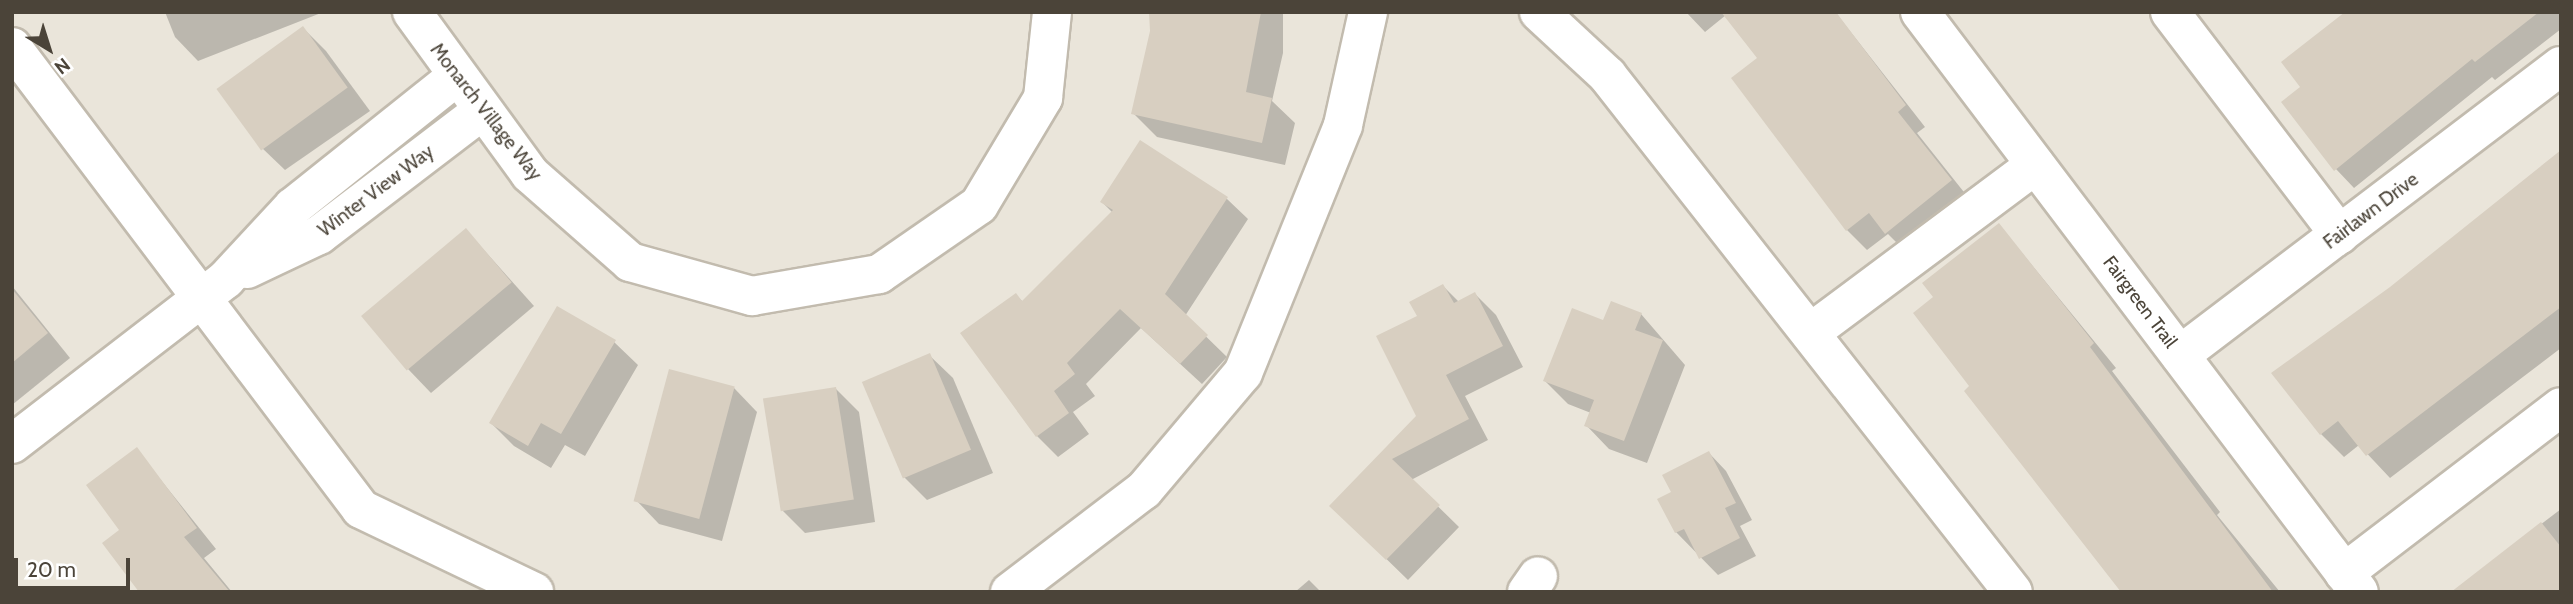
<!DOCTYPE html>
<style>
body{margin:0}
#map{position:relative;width:2573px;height:604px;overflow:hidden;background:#f6f3ec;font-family:Cabin,sans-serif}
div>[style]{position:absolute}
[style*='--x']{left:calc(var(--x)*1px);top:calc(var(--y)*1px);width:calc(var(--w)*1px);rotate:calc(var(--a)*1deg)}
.residential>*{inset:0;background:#eae5da;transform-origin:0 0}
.shadow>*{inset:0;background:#0003}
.building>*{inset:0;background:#d8cfc1;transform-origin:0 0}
.roads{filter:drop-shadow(2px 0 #c2bbae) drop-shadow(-2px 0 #c2bbae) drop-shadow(0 2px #c2bbae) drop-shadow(0 -2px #c2bbae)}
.minor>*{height:38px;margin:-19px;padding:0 19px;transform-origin:19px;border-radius:19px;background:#fff}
span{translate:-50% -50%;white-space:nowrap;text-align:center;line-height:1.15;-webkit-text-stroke:5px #fff;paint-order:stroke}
.street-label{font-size:19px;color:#4b4439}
.frame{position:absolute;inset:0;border:14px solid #4b4439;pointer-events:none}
.north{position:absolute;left:14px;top:14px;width:70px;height:70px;-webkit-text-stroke:5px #fff;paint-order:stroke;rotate:142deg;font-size:19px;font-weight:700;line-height:28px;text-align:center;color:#4b4439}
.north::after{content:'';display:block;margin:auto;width:24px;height:32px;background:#4b4439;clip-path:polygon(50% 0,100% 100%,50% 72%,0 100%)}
.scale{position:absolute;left:14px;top:558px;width:116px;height:32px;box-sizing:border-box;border:4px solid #4b4439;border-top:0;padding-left:9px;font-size:21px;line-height:24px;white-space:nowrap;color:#4b4439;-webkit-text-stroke:5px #fff;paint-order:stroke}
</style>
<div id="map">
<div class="residential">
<div style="left:12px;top:12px;width:2549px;height:580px"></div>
</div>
<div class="shadow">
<div style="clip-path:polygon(165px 12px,320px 12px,321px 13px,198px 61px,175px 37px)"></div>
<div style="clip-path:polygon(1151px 12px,1283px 12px,1283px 53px,1272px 101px,1295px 123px,1285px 165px,1157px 137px,1133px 113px,1151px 31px)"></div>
<div style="clip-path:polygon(1686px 12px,1835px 12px,1925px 127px,1917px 133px,1971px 201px,1907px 253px,1888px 234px,1867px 250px,1847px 230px,1760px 58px,1726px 15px,1705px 32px)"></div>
<div style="clip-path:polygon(2346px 12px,2561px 12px,2561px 29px,2495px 80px,2492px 77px,2354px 188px,2336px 169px,2303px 87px)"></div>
<div style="clip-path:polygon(303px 28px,326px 51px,370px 111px,285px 170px,261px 147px)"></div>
<div style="clip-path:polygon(2561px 155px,2561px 348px,2390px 478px,2359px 445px,2344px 457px,2321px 434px,2391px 288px)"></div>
<div style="clip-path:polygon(1227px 199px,1248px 219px,1185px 316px,1227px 357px,1202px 384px,1141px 328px,1086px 384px,1095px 396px,1073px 412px,1089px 434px,1058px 457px,1037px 436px,1016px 295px,1023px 302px,1113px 213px,1102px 202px)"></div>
<div style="clip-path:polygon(1999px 225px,2116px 368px,2112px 371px,2220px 512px,2217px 515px,2280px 592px,2124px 592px,1972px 387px,1936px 298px)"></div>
<div style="clip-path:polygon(466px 230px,534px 306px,431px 393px,408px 369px)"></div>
<div style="clip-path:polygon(12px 286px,70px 358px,12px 405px)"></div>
<div style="clip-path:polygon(1443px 286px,1459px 302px,1475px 294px,1496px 315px,1523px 367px,1465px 396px,1488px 440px,1411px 480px,1459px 527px,1408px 580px,1332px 506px,1419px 417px,1419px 316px)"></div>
<div style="clip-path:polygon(1641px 314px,1685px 365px,1647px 463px,1609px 449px,1586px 425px,1591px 413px,1568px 404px,1545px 381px)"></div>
<div style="clip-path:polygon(614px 342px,638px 365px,585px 456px,565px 445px,551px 468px,514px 446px,491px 423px)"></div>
<div style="clip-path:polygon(929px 355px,953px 378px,993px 473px,927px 500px,904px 477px)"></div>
<div style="clip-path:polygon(734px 388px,757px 412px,722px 541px,659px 524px,636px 500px)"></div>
<div style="clip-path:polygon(836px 389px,859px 412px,875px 522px,805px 533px,781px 509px)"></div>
<div style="clip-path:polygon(136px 449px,216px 549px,204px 558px,232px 592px,140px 592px,121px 531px)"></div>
<div style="clip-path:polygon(1709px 453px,1726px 471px,1752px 520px,1740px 526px,1756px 556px,1718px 575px,1676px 532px,1673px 492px)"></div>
<div style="clip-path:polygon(2561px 509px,2561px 592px,2452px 592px)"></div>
<div style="clip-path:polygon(1309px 580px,1321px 592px,1295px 592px)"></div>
</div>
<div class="building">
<div style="clip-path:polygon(1149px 12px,1261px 12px,1246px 92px,1272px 98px,1262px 143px,1131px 114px,1150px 31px)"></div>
<div style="clip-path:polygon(1721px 12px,1836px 12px,1906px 105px,1898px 112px,1952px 180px,1885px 234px,1869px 213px,1846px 231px,1731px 78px,1757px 58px)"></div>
<div style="clip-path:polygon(2345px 12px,2539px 12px,2475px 62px,2472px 59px,2334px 171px,2281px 102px,2300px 87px,2281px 62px)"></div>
<div style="left:303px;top:26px;width:76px;height:107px;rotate:54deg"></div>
<div style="clip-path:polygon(1140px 140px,1228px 197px,1165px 294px,1208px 335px,1180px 364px,1120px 309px,1067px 363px,1075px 374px,1054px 391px,1069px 413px,1036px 437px,960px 333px,1016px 293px,1022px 301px,1113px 210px,1100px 202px)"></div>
<div style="clip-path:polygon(2561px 150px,2561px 307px,2366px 456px,2338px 421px,2320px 435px,2271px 373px,2390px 287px)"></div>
<div style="clip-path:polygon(1999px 223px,2094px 343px,2090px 347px,2273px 592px,2121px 592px,1964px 391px,1969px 386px,1913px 313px,1933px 297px,1922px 283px)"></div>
<div style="left:466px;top:228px;width:71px;height:137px;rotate:50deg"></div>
<div style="clip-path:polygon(1443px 284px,1454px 303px,1475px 292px,1503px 346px,1446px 375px,1469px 419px,1392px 459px,1440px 505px,1386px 560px,1329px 506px,1416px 416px,1376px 336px,1417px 316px,1409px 302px)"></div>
<div style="clip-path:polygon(12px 289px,48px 333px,12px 363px)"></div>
<div style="clip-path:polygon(1611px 301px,1642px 313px,1635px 330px,1663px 340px,1624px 441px,1584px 426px,1594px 400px,1543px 381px,1572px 308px,1603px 320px)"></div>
<div style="clip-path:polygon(557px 306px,616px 340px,561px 434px,541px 423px,528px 446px,489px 423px)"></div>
<div style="left:930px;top:353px;width:105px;height:74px;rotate:67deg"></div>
<div style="left:669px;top:369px;width:68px;height:137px;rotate:15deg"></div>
<div style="left:836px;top:387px;width:114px;height:74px;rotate:81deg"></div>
<div style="clip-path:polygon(137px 447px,197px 528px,184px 537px,230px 592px,139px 592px,102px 543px,119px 530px,86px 485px)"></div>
<div style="clip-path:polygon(1709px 451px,1736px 503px,1725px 508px,1740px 538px,1699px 559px,1684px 529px,1675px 533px,1657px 499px,1671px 492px,1662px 475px)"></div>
<div style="clip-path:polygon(2541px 522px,2561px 547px,2561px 592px,2451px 592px)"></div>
</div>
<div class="roads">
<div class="minor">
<div style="--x:412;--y:12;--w:200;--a:53.9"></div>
<div style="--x:530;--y:174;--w:133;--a:41.3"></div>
<div style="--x:630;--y:262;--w:127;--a:15.6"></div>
<div style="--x:752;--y:296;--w:129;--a:-9.8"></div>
<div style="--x:879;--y:274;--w:121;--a:-34.6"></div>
<div style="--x:979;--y:205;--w:125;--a:-59.1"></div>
<div style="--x:1043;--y:98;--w:86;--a:-84"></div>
<div style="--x:1539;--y:12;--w:93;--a:42.8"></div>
<div style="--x:1607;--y:75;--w:657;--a:51.86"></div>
<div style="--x:1920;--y:12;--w:727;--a:52.88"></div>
<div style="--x:2170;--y:12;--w:280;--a:52.7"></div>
<div style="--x:12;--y:47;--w:579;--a:52.93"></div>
<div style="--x:361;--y:509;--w:192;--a:25.6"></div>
<div style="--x:247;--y:269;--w:80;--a:-25.3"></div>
<div style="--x:319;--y:235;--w:205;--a:-37.3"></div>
<div style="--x:1810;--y:333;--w:281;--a:-36.7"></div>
<div style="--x:2180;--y:355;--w:478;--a:-37.2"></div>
<div style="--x:12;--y:444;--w:270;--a:-37.6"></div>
<div style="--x:226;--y:279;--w:98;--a:-47.1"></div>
<div style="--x:293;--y:207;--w:208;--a:-38.6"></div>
<div style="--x:2344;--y:573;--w:273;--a:-37.4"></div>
<div style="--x:1010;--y:592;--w:168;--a:-37.3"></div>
<div style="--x:1144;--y:490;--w:153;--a:-49.8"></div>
<div style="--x:1243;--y:373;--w:267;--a:-68"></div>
<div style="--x:1343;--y:125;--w:116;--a:-77.5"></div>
<div style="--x:1527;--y:592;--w:19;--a:-55"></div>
</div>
</div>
<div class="street-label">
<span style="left:486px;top:112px;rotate:52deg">Monarch Village Way</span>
<span style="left:376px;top:191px;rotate:-37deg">Winter View Way</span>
<span style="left:2371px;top:211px;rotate:-37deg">Fairlawn Drive</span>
<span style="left:2140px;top:302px;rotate:53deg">Fairgreen Trail</span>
</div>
<div class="frame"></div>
<div class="north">N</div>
<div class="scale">20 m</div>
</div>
